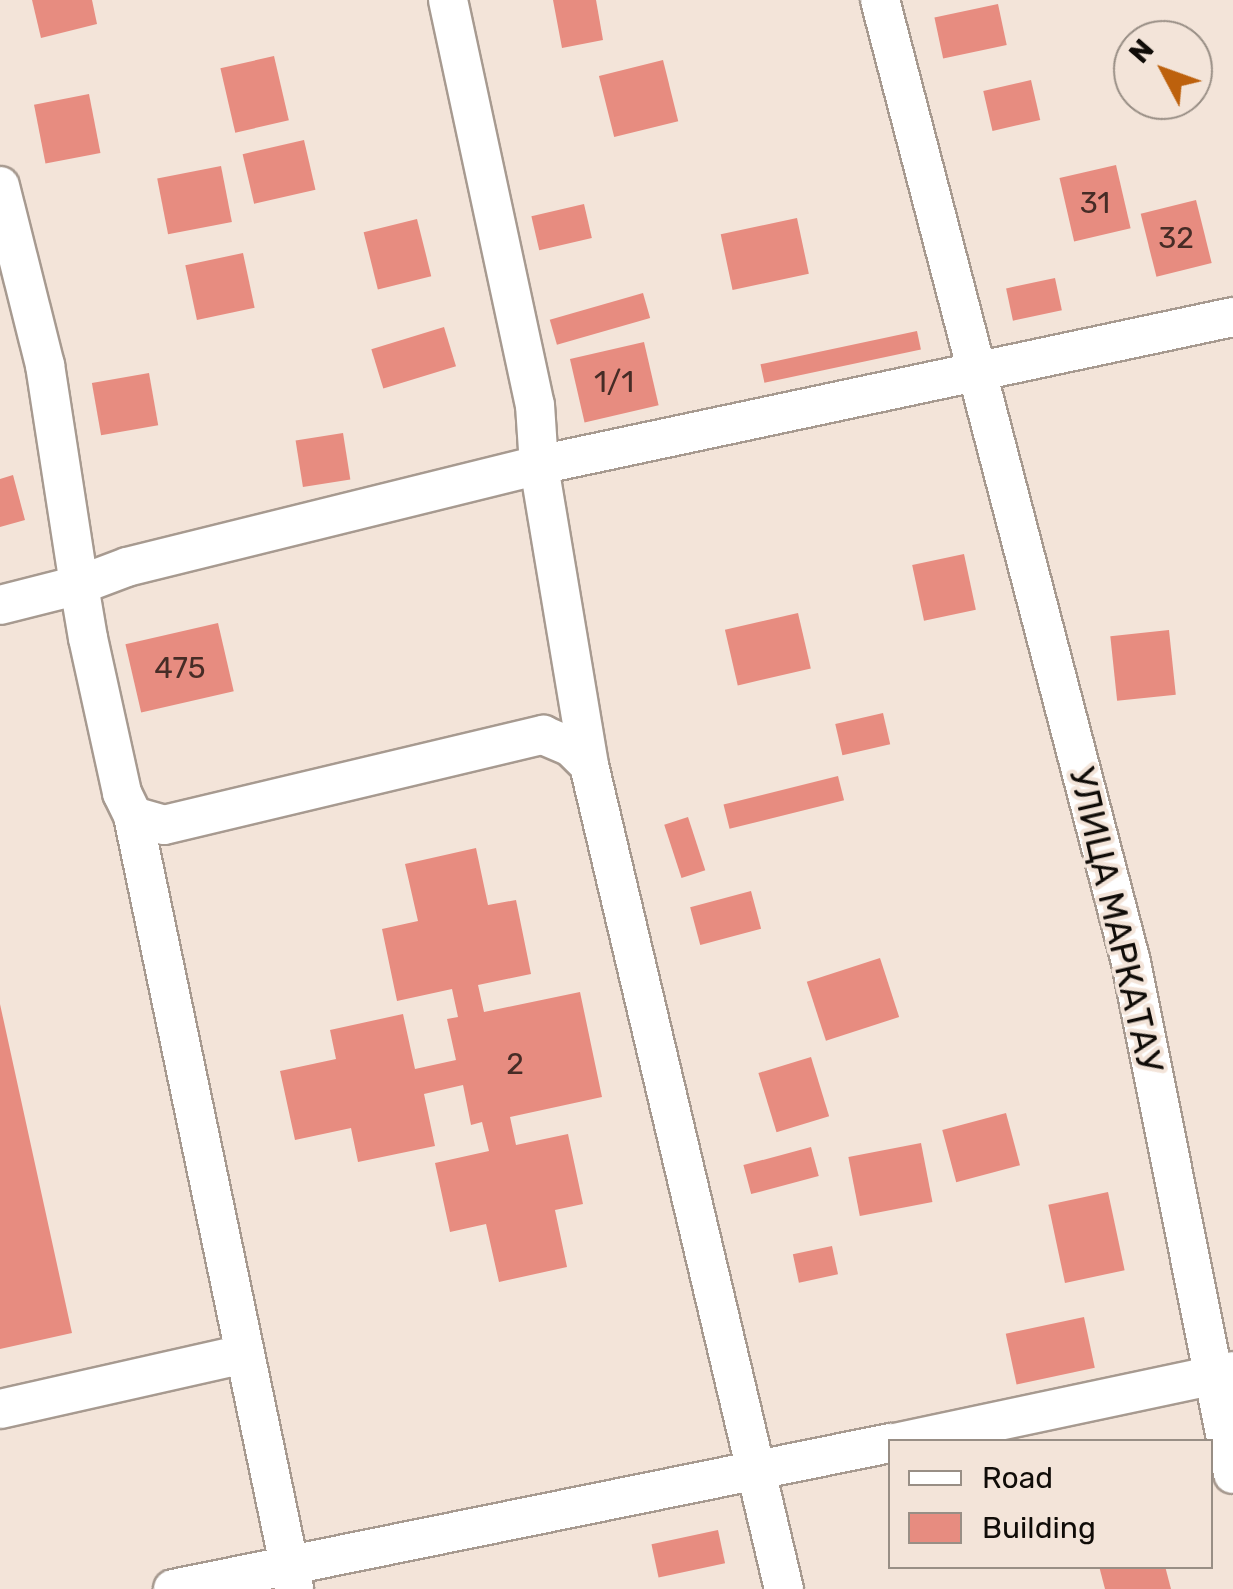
<!DOCTYPE html>
<meta charset="utf-8">
<style>
body{margin:0}
#map{position:relative;width:1233px;height:1589px;overflow:hidden;background:#f3e4d9;font-family:Rubik,sans-serif}
div>[style]{position:absolute}
[style*='--x']{left:calc(var(--x)*1px);top:calc(var(--y)*1px);width:calc(var(--w)*1px);rotate:calc(var(--a)*1deg)}
.building>*{inset:0;background:#e78c80;transform-origin:0 0}
.roads{filter:drop-shadow(2px 0 #a79a90) drop-shadow(-2px 0 #a79a90) drop-shadow(0 2px #a79a90) drop-shadow(0 -2px #a79a90)}
.minor>*{height:38px;margin:-19px;padding:0 19px;transform-origin:19px;border-radius:19px;background:#fff}
span{translate:-50% -50%;white-space:nowrap;text-align:center;line-height:1.15;-webkit-text-stroke:8px #f3e4d9;paint-order:stroke}
.number-label{font-size:30px;color:#462c26}
.number-label span{-webkit-text-stroke-width:0}
.street-label{font-size:35px;color:#100c08}
.legend{position:absolute;left:888px;top:1439px;width:325px;height:130px;box-sizing:border-box;background:#f3e4d9;border:2px solid #988e85;margin:0;padding:12px 18px;list-style:none;font-size:30px;color:#100c08}
.legend li{display:flex;align-items:center;gap:20px;height:50px}
.legend b{width:50px;border:2px solid #988e85}
.north{position:absolute;left:1113px;top:20px;width:100px;height:100px;box-sizing:border-box;background:#f3e4d9;border:2px solid #988e85;border-radius:50%;rotate:311deg;font-size:28px;font-weight:700;line-height:40px;text-align:center;color:#100c08}
.north::after{content:'';display:block;margin:auto;width:35px;height:45px;background:#bd610d;clip-path:polygon(50% 0,100% 100%,50% 72%,0 100%)}
</style>
<div id="map">
<div class="building">
<div style="clip-path:polygon(32px 0,92px 0,97px 24px,41px 38px)"></div>
<div style="clip-path:polygon(553px 0,596px 0,603px 40px,562px 48px)"></div>
<div style="left:998px;top:4px;width:42px;height:65px;rotate:78deg"></div>
<div style="left:274px;top:56px;width:66px;height:55px;rotate:77deg"></div>
<div style="left:663px;top:60px;width:63px;height:66px;rotate:76deg"></div>
<div style="left:1031px;top:80px;width:41px;height:49px;rotate:77deg"></div>
<div style="left:89px;top:94px;width:60px;height:56px;rotate:79deg"></div>
<div style="left:304px;top:140px;width:51px;height:63px;rotate:77deg"></div>
<div style="left:1116px;top:165px;width:65px;height:58px;rotate:77deg"></div>
<div style="left:221px;top:166px;width:57px;height:65px;rotate:79deg"></div>
<div style="left:1196px;top:200px;width:65px;height:57px;rotate:76deg"></div>
<div style="left:584px;top:204px;width:35px;height:54px;rotate:77deg"></div>
<div style="left:797px;top:218px;width:57px;height:78px;rotate:78deg"></div>
<div style="left:417px;top:219px;width:59px;height:55px;rotate:76deg"></div>
<div style="left:243px;top:253px;width:56px;height:59px;rotate:78deg"></div>
<div style="left:1055px;top:278px;width:33px;height:50px;rotate:78deg"></div>
<div style="left:643px;top:293px;width:26px;height:97px;rotate:74deg"></div>
<div style="left:444px;top:327px;width:41px;height:76px;rotate:73deg"></div>
<div style="left:917px;top:331px;width:19px;height:160px;rotate:78deg"></div>
<div style="left:644px;top:342px;width:65px;height:76px;rotate:77deg"></div>
<div style="left:149px;top:373px;width:53px;height:58px;rotate:80deg"></div>
<div style="left:343px;top:433px;width:47px;height:48px;rotate:81deg"></div>
<div style="clip-path:polygon(13px 475px,25px 520px,0 527px,0 479px)"></div>
<div style="left:964px;top:554px;width:57px;height:53px;rotate:78deg"></div>
<div style="left:798px;top:613px;width:57px;height:75px;rotate:77deg"></div>
<div style="left:218px;top:623px;width:70px;height:95px;rotate:77deg"></div>
<div style="left:1169px;top:630px;width:65px;height:59px;rotate:84deg"></div>
<div style="left:883px;top:713px;width:32px;height:49px;rotate:77deg"></div>
<div style="left:838px;top:776px;width:25px;height:118px;rotate:76deg"></div>
<div style="left:688px;top:817px;width:56px;height:25px;rotate:72deg"></div>
<div style="clip-path:polygon(476px 848px,488px 905px,516px 900px,531px 974px,478px 985px,484px 1012px,580px 992px,602px 1097px,510px 1117px,516px 1145px,568px 1134px,583px 1204px,555px 1210px,567px 1267px,499px 1282px,486px 1224px,450px 1232px,435px 1163px,489px 1151px,482px 1122px,471px 1125px,463px 1085px,424px 1094px,435px 1146px,358px 1162px,351px 1128px,295px 1140px,280px 1071px,336px 1059px,330px 1030px,403px 1014px,415px 1069px,456px 1060px,447px 1019px,458px 1017px,452px 989px,397px 1001px,382px 929px,418px 921px,405px 864px)"></div>
<div style="left:751px;top:891px;width:39px;height:63px;rotate:75deg"></div>
<div style="left:880px;top:958px;width:62px;height:77px;rotate:72deg"></div>
<div style="clip-path:polygon(0 1004px,72px 1333px,0 1349px)"></div>
<div style="left:811px;top:1057px;width:62px;height:55px;rotate:73deg"></div>
<div style="left:1006px;top:1113px;width:54px;height:66px;rotate:75deg"></div>
<div style="left:921px;top:1143px;width:60px;height:74px;rotate:79deg"></div>
<div style="left:811px;top:1147px;width:30px;height:70px;rotate:75deg"></div>
<div style="left:1108px;top:1192px;width:80px;height:61px;rotate:78deg"></div>
<div style="left:832px;top:1246px;width:29px;height:40px;rotate:78deg"></div>
<div style="left:1084px;top:1317px;width:52px;height:80px;rotate:78deg"></div>
<div style="left:718px;top:1530px;width:34px;height:68px;rotate:78deg"></div>
<div style="clip-path:polygon(1099px 1566px,1165px 1566px,1171px 1589px,1105px 1589px)"></div>
</div>
<div class="roads">
<div class="minor">
<div style="--x:448;--y:0;--w:414;--a:77.9"></div>
<div style="--x:535;--y:405;--w:60;--a:86.2"></div>
<div style="--x:539;--y:465;--w:424;--a:166.1"></div>
<div style="--x:127;--y:567;--w:51;--a:159.4"></div>
<div style="--x:79;--y:585;--w:54;--a:80.4"></div>
<div style="--x:88;--y:638;--w:159;--a:77.6"></div>
<div style="--x:122;--y:793;--w:25;--a:64"></div>
<div style="--x:133;--y:816;--w:32;--a:16"></div>
<div style="--x:164;--y:825;--w:390;--a:-13.4"></div>
<div style="--x:543;--y:735;--w:30;--a:23"></div>
<div style="--x:571;--y:747;--w:25;--a:45"></div>
<div style="--x:589;--y:765;--w:847;--a:76.69"></div>
<div style="--x:880;--y:0;--w:994;--a:75.38"></div>
<div style="--x:1131;--y:962;--w:522;--a:78.73"></div>
<div style="--x:0;--y:186;--w:185;--a:75.9"></div>
<div style="--x:45;--y:365;--w:223;--a:81.2"></div>
<div style="--x:79;--y:585;--w:81;--a:165.8"></div>
<div style="--x:589;--y:765;--w:304;--a:-99.5"></div>
<div style="--x:539;--y:465;--w:710;--a:-12.04"></div>
<div style="--x:133;--y:816;--w:790;--a:78.23"></div>
<div style="--x:0;--y:1409;--w:250;--a:-12.7"></div>
<div style="--x:900;--y:1442;--w:340;--a:-12"></div>
<div style="--x:173;--y:1589;--w:732;--a:-11.51"></div>
</div>
</div>
<div class="number-label">
<span style="left:1095px;top:203px">31</span>
<span style="left:1176px;top:238px">32</span>
<span style="left:614px;top:382px">1/1</span>
<span style="left:180px;top:668px">475</span>
<span style="left:515px;top:1064px">2</span>
</div>
<div class="street-label">
<span style="left:1116px;top:920px;rotate:77deg">УЛИЦА МАРКАТАУ</span>
</div>
<ul class="legend">
<li><b style="height:12px;background:#fff"></b>Road</li>
<li><b style="height:28px;background:#e78c80"></b>Building</li>
</ul>
<div class="north">N</div>
</div>
